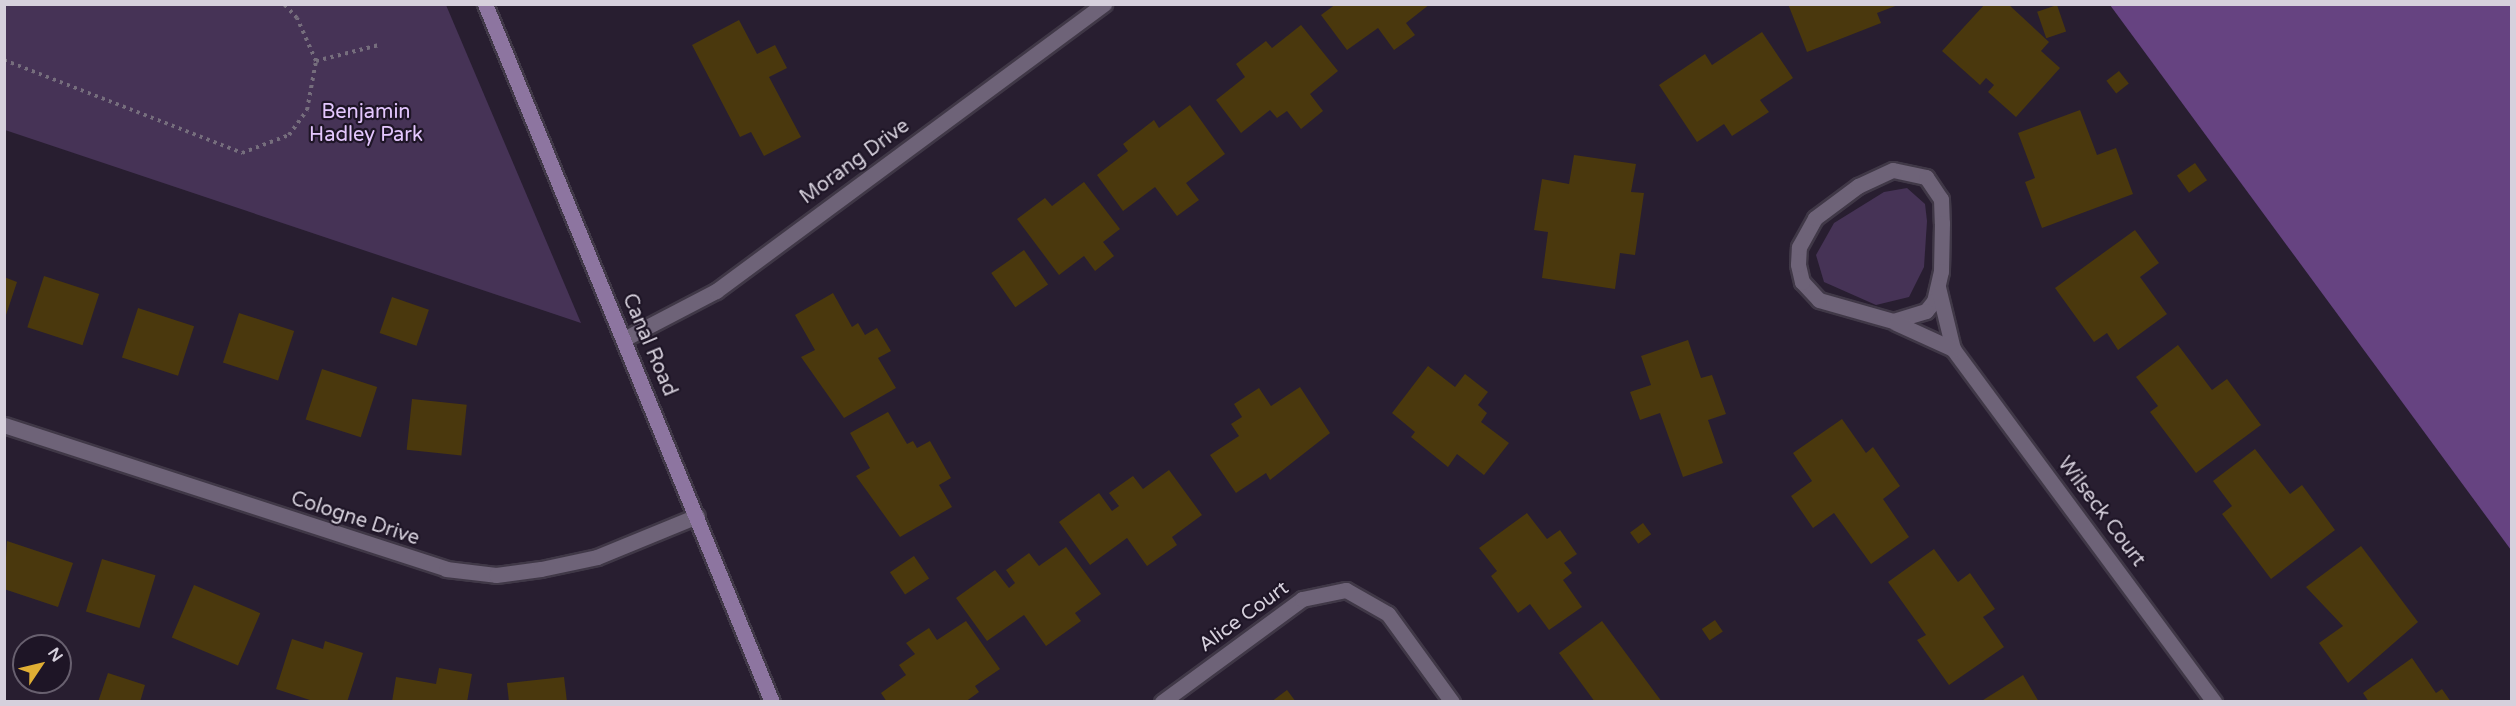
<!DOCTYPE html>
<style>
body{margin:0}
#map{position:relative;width:2516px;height:706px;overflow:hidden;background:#281e30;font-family:"Varela Round",sans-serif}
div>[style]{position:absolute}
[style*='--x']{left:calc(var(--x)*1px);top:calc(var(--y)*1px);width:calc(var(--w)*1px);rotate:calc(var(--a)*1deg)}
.green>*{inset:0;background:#463356}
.forest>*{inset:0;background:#664381}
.building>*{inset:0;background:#4a380d;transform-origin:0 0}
.path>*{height:4px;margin-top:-2px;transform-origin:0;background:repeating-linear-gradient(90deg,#766e7d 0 3px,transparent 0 7.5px)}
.roads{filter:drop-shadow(2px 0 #403847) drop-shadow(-2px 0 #403847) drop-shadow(0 2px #403847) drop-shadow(0 -2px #403847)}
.street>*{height:15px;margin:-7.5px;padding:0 7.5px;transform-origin:7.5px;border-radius:7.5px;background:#6e6378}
.secondary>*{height:15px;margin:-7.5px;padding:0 7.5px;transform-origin:7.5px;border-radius:7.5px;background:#8d75a0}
span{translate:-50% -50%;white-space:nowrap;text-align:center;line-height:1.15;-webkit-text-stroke:4.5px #1e1526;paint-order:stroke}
.park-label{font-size:20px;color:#e4c7fe}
.street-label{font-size:20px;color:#d6d0dc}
.frame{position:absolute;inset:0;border:6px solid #d6d0dc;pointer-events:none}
.north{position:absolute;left:12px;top:634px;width:60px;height:60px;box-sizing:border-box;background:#1e1526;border:2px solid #68606f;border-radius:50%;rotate:55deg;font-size:16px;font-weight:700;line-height:24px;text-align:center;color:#d6d0dc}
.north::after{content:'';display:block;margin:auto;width:21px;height:27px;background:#e1af34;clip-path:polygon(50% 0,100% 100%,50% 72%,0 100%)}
</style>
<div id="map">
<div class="green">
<div style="clip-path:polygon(5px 4px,446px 5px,581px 323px,5px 130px)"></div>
<div style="clip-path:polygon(1907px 188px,1925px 204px,1927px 221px,1924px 267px,1909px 297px,1876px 305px,1824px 282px,1816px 255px,1834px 223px,1884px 192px)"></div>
</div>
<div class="forest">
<div style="clip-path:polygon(2110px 5px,2511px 5px,2511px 550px)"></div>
</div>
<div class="building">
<div style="clip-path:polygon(1336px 4px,1430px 4px,1406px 23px,1415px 35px,1394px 50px,1378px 28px,1347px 50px,1321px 15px)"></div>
<div style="clip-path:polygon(1788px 4px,1898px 4px,1898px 5px,1877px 13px,1881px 23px,1807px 52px)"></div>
<div style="clip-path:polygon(1985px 4px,2008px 4px,2049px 42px,2041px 51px,2060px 68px,2016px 117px,1988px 92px,1994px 85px,1986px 78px,1980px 85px,1942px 51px)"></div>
<div style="left:2057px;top:5px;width:28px;height:21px;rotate:71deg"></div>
<div style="clip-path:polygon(739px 20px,757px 54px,775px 45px,787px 68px,769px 77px,801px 137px,764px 156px,751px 132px,740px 137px,692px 45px)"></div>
<div style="clip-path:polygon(1301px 25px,1338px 71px,1310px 94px,1323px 111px,1301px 129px,1287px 111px,1277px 118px,1270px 110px,1241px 133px,1216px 100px,1245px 77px,1236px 64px,1266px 41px,1272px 48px)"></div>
<div style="clip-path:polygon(1762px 32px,1793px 78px,1760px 100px,1769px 112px,1732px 136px,1724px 124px,1697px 142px,1659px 85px,1705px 54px,1712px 65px)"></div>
<div style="left:2119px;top:71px;width:16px;height:16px;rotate:52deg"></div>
<div style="clip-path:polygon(1190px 105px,1225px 154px,1186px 183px,1199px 200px,1177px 216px,1155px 187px,1123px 211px,1097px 175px,1128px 151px,1123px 144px,1154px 120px,1159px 128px)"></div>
<div style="clip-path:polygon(2080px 110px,2097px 155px,2116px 148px,2133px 194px,2042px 228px,2025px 182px,2035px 178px,2018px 133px)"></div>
<div style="clip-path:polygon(1574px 155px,1636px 164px,1631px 192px,1644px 193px,1635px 255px,1620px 253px,1615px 289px,1542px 278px,1548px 232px,1534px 230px,1542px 179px,1569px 184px)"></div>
<div style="left:2195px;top:163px;width:21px;height:22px;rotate:55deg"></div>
<div style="clip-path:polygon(1084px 182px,1120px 229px,1103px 242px,1114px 256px,1095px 271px,1084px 256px,1059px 275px,1017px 219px,1045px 198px,1052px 206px)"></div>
<div style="clip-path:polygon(2135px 230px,2159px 263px,2140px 277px,2167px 314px,2118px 350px,2107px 333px,2094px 342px,2055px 288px)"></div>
<div style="left:1024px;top:250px;width:42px;height:40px;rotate:55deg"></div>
<div style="left:44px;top:276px;width:58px;height:54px;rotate:18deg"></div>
<div style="clip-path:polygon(4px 277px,17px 282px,5px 318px,4px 318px)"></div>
<div style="clip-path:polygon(833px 293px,852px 327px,858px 323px,865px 335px,877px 328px,891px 351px,878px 358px,896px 388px,844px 418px,801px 357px,815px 350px,795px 315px)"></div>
<div style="left:392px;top:297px;width:39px;height:38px;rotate:19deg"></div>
<div style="left:138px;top:308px;width:59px;height:52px;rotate:18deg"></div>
<div style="left:239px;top:313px;width:58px;height:52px;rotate:18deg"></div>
<div style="clip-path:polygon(1688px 340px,1701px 378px,1712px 375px,1726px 414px,1708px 420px,1723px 463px,1683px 477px,1660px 413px,1640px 420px,1630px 392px,1651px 385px,1641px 356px)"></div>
<div style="clip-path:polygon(2178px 345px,2212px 390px,2227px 379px,2261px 425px,2196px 473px,2150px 412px,2158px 406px,2136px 377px)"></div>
<div style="clip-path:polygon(1428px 366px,1455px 387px,1465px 374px,1488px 392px,1478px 405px,1487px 413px,1481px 422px,1509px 443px,1484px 475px,1457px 454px,1448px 467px,1411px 437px,1415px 432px,1392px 413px)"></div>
<div style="left:322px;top:369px;width:58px;height:53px;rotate:18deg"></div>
<div style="clip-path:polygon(1300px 387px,1330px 433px,1270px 480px,1266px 473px,1236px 493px,1210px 455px,1239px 436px,1231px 424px,1242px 417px,1234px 404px,1259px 388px,1271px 406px)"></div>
<div style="left:412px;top:399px;width:55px;height:51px;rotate:6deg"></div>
<div style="clip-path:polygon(888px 412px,907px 444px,913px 441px,917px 448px,930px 441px,951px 478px,939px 485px,952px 507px,900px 537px,856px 476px,870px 468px,850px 433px)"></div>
<div style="clip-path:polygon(1842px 419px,1866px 453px,1873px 447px,1900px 486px,1883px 499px,1909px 537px,1871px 564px,1834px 513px,1813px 528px,1791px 496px,1812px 481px,1793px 453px)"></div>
<div style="clip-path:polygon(2255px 449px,2290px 494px,2302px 485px,2335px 530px,2271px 579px,2222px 514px,2232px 506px,2213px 481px)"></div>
<div style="clip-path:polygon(1169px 470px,1202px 515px,1172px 537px,1177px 545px,1147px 566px,1127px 538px,1090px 565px,1059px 522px,1099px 493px,1112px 511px,1119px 506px,1109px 493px,1133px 476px,1143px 489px)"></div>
<div style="clip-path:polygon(1527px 513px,1547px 539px,1560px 530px,1577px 554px,1564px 563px,1572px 573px,1563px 580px,1582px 607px,1549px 630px,1530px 604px,1518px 613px,1491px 576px,1497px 571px,1479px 548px)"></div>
<div style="left:1643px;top:523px;width:14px;height:16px;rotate:54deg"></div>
<div style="clip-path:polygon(7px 541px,73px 563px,58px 607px,4px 589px)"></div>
<div style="clip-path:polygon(2361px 546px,2418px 622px,2348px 683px,2319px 643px,2343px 626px,2306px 587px)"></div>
<div style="clip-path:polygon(1066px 547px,1101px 594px,1075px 613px,1081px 621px,1046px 646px,1024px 615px,987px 641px,956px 598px,995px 570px,1009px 588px,1015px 583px,1006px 570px,1029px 553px,1039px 566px)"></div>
<div style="clip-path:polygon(1934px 549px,1958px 582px,1970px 573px,1995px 609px,1983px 617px,2004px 647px,1949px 685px,1917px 640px,1926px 635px,1888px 582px)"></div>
<div style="left:914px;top:556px;width:27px;height:29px;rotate:56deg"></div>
<div style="left:102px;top:559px;width:56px;height:55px;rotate:17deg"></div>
<div style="left:194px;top:585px;width:72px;height:57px;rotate:23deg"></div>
<div style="left:1715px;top:620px;width:14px;height:16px;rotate:56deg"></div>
<div style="clip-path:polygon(966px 621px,1000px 669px,975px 686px,979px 692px,965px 702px,887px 702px,881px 693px,906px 675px,899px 665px,915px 654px,906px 643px,929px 628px,937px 640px)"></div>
<div style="clip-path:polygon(1602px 621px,1662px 702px,1595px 702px,1559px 653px)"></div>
<div style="clip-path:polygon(292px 639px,323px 649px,325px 641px,363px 653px,347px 702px,316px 702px,276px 689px)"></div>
<div style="clip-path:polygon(2412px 658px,2436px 693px,2442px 689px,2451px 702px,2369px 702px,2363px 693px)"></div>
<div style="clip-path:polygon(439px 668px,472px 674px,467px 702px,392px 702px,396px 677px,436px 684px)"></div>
<div style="clip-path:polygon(108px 673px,145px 685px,140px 702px,98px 702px)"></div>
<div style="clip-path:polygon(2023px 675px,2039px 702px,1980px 702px)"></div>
<div style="clip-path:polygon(564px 677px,567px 702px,509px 702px,507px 683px)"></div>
<div style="clip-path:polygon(1287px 690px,1296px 702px,1271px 702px)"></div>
</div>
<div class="path">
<div style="--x:4;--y:60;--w:256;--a:21.3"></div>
<div style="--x:242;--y:153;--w:50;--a:-21"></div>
<div style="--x:289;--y:135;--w:31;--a:-54"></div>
<div style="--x:307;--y:110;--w:50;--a:-79.6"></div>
<div style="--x:316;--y:61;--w:47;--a:-113.8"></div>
<div style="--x:297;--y:18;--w:19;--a:-133"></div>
<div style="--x:316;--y:61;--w:65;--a:-14.3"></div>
</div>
<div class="roads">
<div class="street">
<div style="--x:1893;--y:170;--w:34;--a:12"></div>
<div style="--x:1926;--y:177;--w:27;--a:56"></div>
<div style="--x:1941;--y:199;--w:24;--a:88"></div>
<div style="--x:1942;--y:223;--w:48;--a:91.2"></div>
<div style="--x:1941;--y:271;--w:31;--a:103"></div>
<div style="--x:1934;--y:301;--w:13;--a:129"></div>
<div style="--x:1926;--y:311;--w:34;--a:163"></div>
<div style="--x:1893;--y:321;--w:77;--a:-164.2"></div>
<div style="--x:1819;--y:300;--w:25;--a:-133"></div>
<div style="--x:1802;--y:282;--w:18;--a:-103"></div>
<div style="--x:1798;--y:264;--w:17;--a:-87"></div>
<div style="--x:1799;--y:247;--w:33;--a:-61"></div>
<div style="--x:1815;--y:218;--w:54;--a:-36.7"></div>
<div style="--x:1858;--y:186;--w:38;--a:-25"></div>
<div style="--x:1938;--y:287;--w:64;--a:76.4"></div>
<div style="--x:1953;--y:349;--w:439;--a:53.5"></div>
<div style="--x:1896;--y:323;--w:63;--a:24.5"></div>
<div style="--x:624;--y:339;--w:104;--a:-27.6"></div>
<div style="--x:716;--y:291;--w:483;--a:-36.5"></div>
<div style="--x:4;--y:425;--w:465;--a:18"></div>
<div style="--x:446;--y:569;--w:50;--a:6.8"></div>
<div style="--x:496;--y:575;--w:45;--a:-7.6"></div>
<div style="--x:541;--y:569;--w:57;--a:-12.1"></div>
<div style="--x:597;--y:557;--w:108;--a:-22.3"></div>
<div style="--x:1162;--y:702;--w:174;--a:-36.3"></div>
<div style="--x:1302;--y:599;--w:45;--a:-11.6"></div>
<div style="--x:1346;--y:590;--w:48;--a:29.7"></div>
<div style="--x:1388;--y:614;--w:109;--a:54"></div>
</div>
<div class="secondary">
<div style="--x:485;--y:4;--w:755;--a:67.65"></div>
</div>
</div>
<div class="park-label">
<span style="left:366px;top:124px">Benjamin<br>Hadley Park</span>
</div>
<div class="street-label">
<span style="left:855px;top:162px;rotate:-36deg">Morang Drive</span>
<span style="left:649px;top:345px;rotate:67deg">Canal Road</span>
<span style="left:2101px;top:512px;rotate:53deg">Wilseck Court</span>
<span style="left:355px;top:519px;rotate:18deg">Cologne Drive</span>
<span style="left:1244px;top:617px;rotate:-36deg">Alice Court</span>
</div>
<div class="frame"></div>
<div class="north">N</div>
</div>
